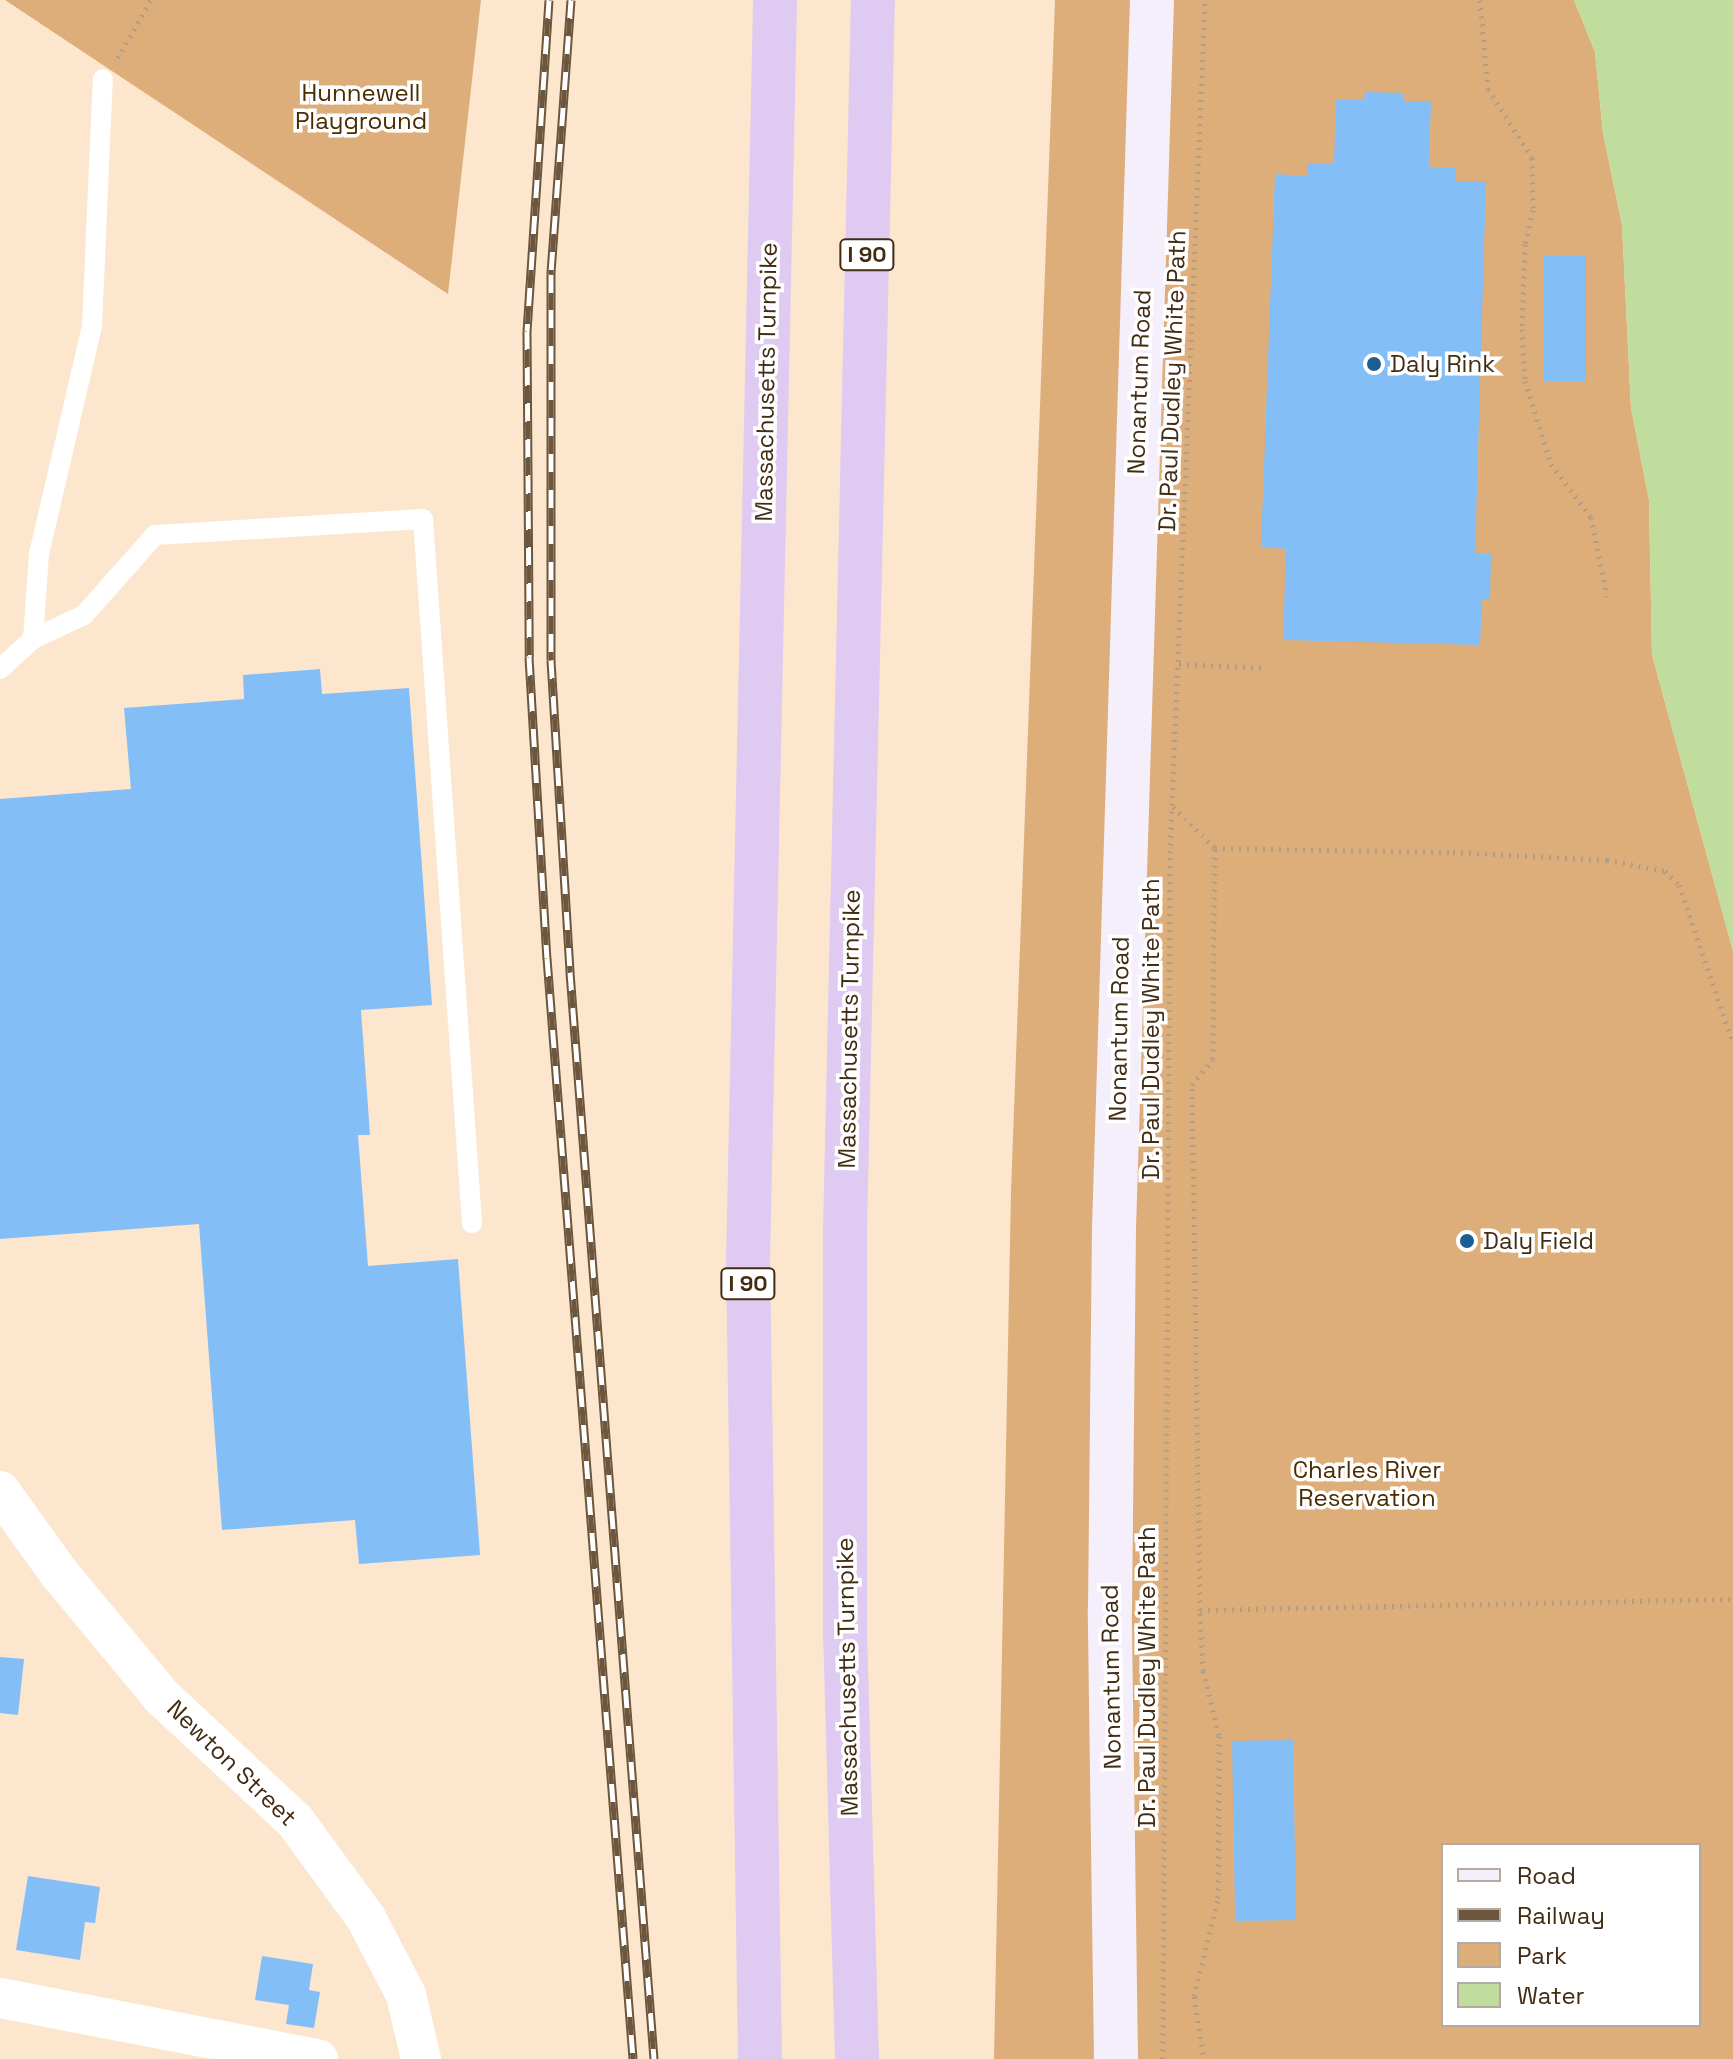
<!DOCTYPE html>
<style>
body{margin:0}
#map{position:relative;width:1733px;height:2059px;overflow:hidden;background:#fde6ce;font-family:"Space Grotesk",sans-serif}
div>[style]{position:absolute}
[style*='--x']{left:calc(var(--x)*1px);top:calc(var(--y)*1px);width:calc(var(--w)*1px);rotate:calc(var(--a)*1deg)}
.green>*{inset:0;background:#deae7a}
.water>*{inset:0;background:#c0dd9e}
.building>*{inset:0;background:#84bef7;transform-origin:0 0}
.path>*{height:5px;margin-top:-2.5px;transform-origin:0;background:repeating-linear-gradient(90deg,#b49d85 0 2px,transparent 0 8px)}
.service>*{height:20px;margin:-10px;padding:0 10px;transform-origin:10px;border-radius:10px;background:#fff}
.minor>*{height:40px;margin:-20px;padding:0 20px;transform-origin:20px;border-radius:20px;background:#fff}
.secondary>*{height:44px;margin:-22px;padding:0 22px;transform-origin:22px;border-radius:22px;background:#f5effb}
.motorway>*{height:44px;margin:-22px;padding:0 22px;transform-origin:22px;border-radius:22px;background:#dfcbf1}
.rail>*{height:9px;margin-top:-4.5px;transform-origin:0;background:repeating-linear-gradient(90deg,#fff 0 18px,#6c563d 0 36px);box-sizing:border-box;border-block:2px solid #6c563d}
.dots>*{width:22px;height:22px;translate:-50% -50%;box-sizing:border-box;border:4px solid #fff;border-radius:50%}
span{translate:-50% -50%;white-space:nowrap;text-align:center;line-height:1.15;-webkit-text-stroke:7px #fff;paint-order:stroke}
.shield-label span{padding:2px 6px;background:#fff;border:2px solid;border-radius:6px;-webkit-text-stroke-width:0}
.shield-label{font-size:22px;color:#422c13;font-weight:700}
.park-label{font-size:24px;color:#4b2b00}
.poi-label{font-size:24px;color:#422c13}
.left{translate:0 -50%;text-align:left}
.street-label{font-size:24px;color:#422c13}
.legend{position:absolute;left:1441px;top:1843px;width:260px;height:184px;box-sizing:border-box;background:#fff;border:2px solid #b3aba1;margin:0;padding:10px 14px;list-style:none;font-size:24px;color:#422c13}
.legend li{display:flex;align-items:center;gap:16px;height:40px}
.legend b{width:40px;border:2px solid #b3aba1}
</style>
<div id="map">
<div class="green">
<div style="clip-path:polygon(5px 0,481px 0,448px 294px,124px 79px)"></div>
<div style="clip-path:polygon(evenodd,1055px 0,1574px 0,1595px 52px,1603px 133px,1622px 225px,1631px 408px,1649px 500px,1652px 655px,1733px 951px,1733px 2059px,994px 2059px,1011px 1191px,1055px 0,1443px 1845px,1699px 1845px,1699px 2025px,1443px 2025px,1443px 1845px)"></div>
</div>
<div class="water">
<div style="clip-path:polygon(1574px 0,1733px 0,1733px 951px,1652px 655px,1649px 500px,1631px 408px,1622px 225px,1603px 133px,1595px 52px)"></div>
</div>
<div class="building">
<div style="clip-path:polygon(1365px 92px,1403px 93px,1403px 101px,1431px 101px,1429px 167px,1456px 167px,1455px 181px,1486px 181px,1475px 554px,1491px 554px,1490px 599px,1482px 599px,1480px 645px,1283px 640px,1286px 549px,1261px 547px,1275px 174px,1307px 176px,1307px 164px,1334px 163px,1336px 99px,1364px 99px)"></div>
<div style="left:1586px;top:256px;width:126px;height:42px;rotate:90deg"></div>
<div style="clip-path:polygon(320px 669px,322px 694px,409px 688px,432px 1005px,361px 1010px,370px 1135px,358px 1135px,368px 1266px,458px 1259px,480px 1555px,359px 1564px,355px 1520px,222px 1530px,199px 1224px,0 1239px,0 799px,131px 789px,124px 708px,244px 699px,243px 675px)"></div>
<div style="clip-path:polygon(0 1657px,24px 1659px,18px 1715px,0 1713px)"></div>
<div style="left:1293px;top:1740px;width:180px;height:61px;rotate:89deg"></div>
<div style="clip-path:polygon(28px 1876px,100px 1887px,95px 1923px,85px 1922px,80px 1960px,16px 1950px)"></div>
<div style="clip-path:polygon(262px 1956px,313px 1964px,309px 1990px,320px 1992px,314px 2028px,286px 2024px,289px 2005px,255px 2000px)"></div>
</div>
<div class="path">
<div style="--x:1480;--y:0;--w:89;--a:84.9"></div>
<div style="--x:1488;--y:89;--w:82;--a:57.5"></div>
<div style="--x:1532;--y:158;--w:52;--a:88.9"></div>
<div style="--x:1533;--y:210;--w:35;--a:103"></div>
<div style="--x:1525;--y:244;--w:85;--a:92"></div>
<div style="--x:1522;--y:329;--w:52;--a:86.7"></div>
<div style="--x:1525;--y:381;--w:87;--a:72.6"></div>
<div style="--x:1551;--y:464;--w:66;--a:53"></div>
<div style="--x:1591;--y:517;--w:81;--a:78.6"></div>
<div style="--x:118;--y:58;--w:67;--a:-60.4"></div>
<div style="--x:1179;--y:664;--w:87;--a:2.6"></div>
<div style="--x:1173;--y:807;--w:59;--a:44.3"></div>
<div style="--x:1200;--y:1610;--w:533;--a:-1.18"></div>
<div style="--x:1203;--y:2054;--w:59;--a:-98.8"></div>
<div style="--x:1194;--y:1996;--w:101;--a:-76.2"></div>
<div style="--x:1218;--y:1898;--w:163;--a:-89.6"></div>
<div style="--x:1219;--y:1735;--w:66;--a:-104"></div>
<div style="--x:1203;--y:1671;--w:61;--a:-92.8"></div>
<div style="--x:1200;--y:1610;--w:525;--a:-90.87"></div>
<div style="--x:1192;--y:1085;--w:33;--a:-51"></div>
<div style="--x:1213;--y:1059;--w:211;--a:-89.5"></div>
<div style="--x:1215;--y:848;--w:238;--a:1"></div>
<div style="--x:1453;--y:852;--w:154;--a:3"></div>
<div style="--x:1607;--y:860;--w:59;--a:10.7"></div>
<div style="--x:1665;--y:871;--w:20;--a:45"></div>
<div style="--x:1679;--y:885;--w:167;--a:71.1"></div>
<div style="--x:1163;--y:2059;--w:1206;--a:-89.67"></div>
<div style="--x:1170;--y:853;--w:854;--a:-87.65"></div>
</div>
<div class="service">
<div style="--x:33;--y:639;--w:85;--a:-86"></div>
<div style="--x:39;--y:554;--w:234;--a:-76.9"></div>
<div style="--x:92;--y:326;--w:247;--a:-87.5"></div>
<div style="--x:0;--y:669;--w:45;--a:-42.3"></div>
<div style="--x:33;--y:639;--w:56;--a:-25.2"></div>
<div style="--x:84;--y:615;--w:107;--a:-48.4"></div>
<div style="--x:155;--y:535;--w:268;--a:-3.4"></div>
<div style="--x:423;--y:519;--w:706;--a:86.02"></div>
</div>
<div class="minor">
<div style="--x:0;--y:1491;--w:101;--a:54.3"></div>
<div style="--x:59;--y:1573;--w:160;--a:50.3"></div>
<div style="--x:161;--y:1696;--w:183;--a:43"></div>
<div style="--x:295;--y:1821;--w:120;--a:53.8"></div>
<div style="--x:366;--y:1918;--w:87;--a:62.5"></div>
<div style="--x:406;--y:1995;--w:66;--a:76.8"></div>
<div style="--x:0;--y:1998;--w:324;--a:10.9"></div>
</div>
<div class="secondary">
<div style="--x:1116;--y:2059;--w:450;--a:-90.8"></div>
<div style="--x:1110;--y:1609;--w:380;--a:-89.4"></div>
<div style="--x:1114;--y:1229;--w:1230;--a:-88.23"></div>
</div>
<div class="motorway">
<div style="--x:760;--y:2059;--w:798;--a:-90.86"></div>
<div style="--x:748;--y:1261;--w:1261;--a:-88.77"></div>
<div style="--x:857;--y:2059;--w:418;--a:-91.6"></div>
<div style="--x:845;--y:1641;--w:411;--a:-90"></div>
<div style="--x:845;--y:1230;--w:1230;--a:-88.7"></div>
</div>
<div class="rail">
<div style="--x:549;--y:0;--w:332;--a:93.8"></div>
<div style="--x:527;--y:331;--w:326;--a:89.6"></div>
<div style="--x:529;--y:657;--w:302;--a:86.6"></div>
<div style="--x:547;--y:958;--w:1104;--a:85.53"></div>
<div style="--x:571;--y:0;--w:275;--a:94.2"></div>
<div style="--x:551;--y:274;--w:386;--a:90"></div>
<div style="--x:551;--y:660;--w:313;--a:86.5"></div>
<div style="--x:570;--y:972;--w:1090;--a:85.58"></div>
</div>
<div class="dots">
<div style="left:1374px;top:364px;background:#1d5d92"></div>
<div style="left:1467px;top:1241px;background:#1d5d92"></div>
</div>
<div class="shield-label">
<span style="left:867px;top:255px">I 90</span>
<span style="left:748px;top:1284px">I 90</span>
</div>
<div class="park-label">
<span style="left:361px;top:107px">Hunnewell<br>Playground</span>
<span style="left:1367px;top:1484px">Charles River<br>Reservation</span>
</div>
<div class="poi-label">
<span class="left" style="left:1390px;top:364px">Daly Rink</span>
<span class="left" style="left:1483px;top:1241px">Daly Field</span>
</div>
<div class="street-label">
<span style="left:1172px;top:381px;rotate:-88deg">Dr. Paul Dudley White Path</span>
<span style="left:766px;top:382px;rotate:-89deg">Massachusetts Turnpike</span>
<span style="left:1139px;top:382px;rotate:-88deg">Nonantum Road</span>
<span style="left:849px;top:1029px;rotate:-89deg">Massachusetts Turnpike</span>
<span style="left:1119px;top:1029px;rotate:-89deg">Nonantum Road</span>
<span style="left:1151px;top:1029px;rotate:-90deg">Dr. Paul Dudley White Path</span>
<span style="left:847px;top:1677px;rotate:-91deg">Massachusetts Turnpike</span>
<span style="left:1111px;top:1677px;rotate:-91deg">Nonantum Road</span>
<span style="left:1147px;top:1677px;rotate:-90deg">Dr. Paul Dudley White Path</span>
<span style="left:232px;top:1763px;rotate:44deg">Newton Street</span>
</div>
<ul class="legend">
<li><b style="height:10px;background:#f5effb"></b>Road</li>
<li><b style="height:10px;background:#6c563d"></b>Railway</li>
<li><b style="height:22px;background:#deae7a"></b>Park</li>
<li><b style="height:22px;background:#c0dd9e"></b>Water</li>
</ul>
</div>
